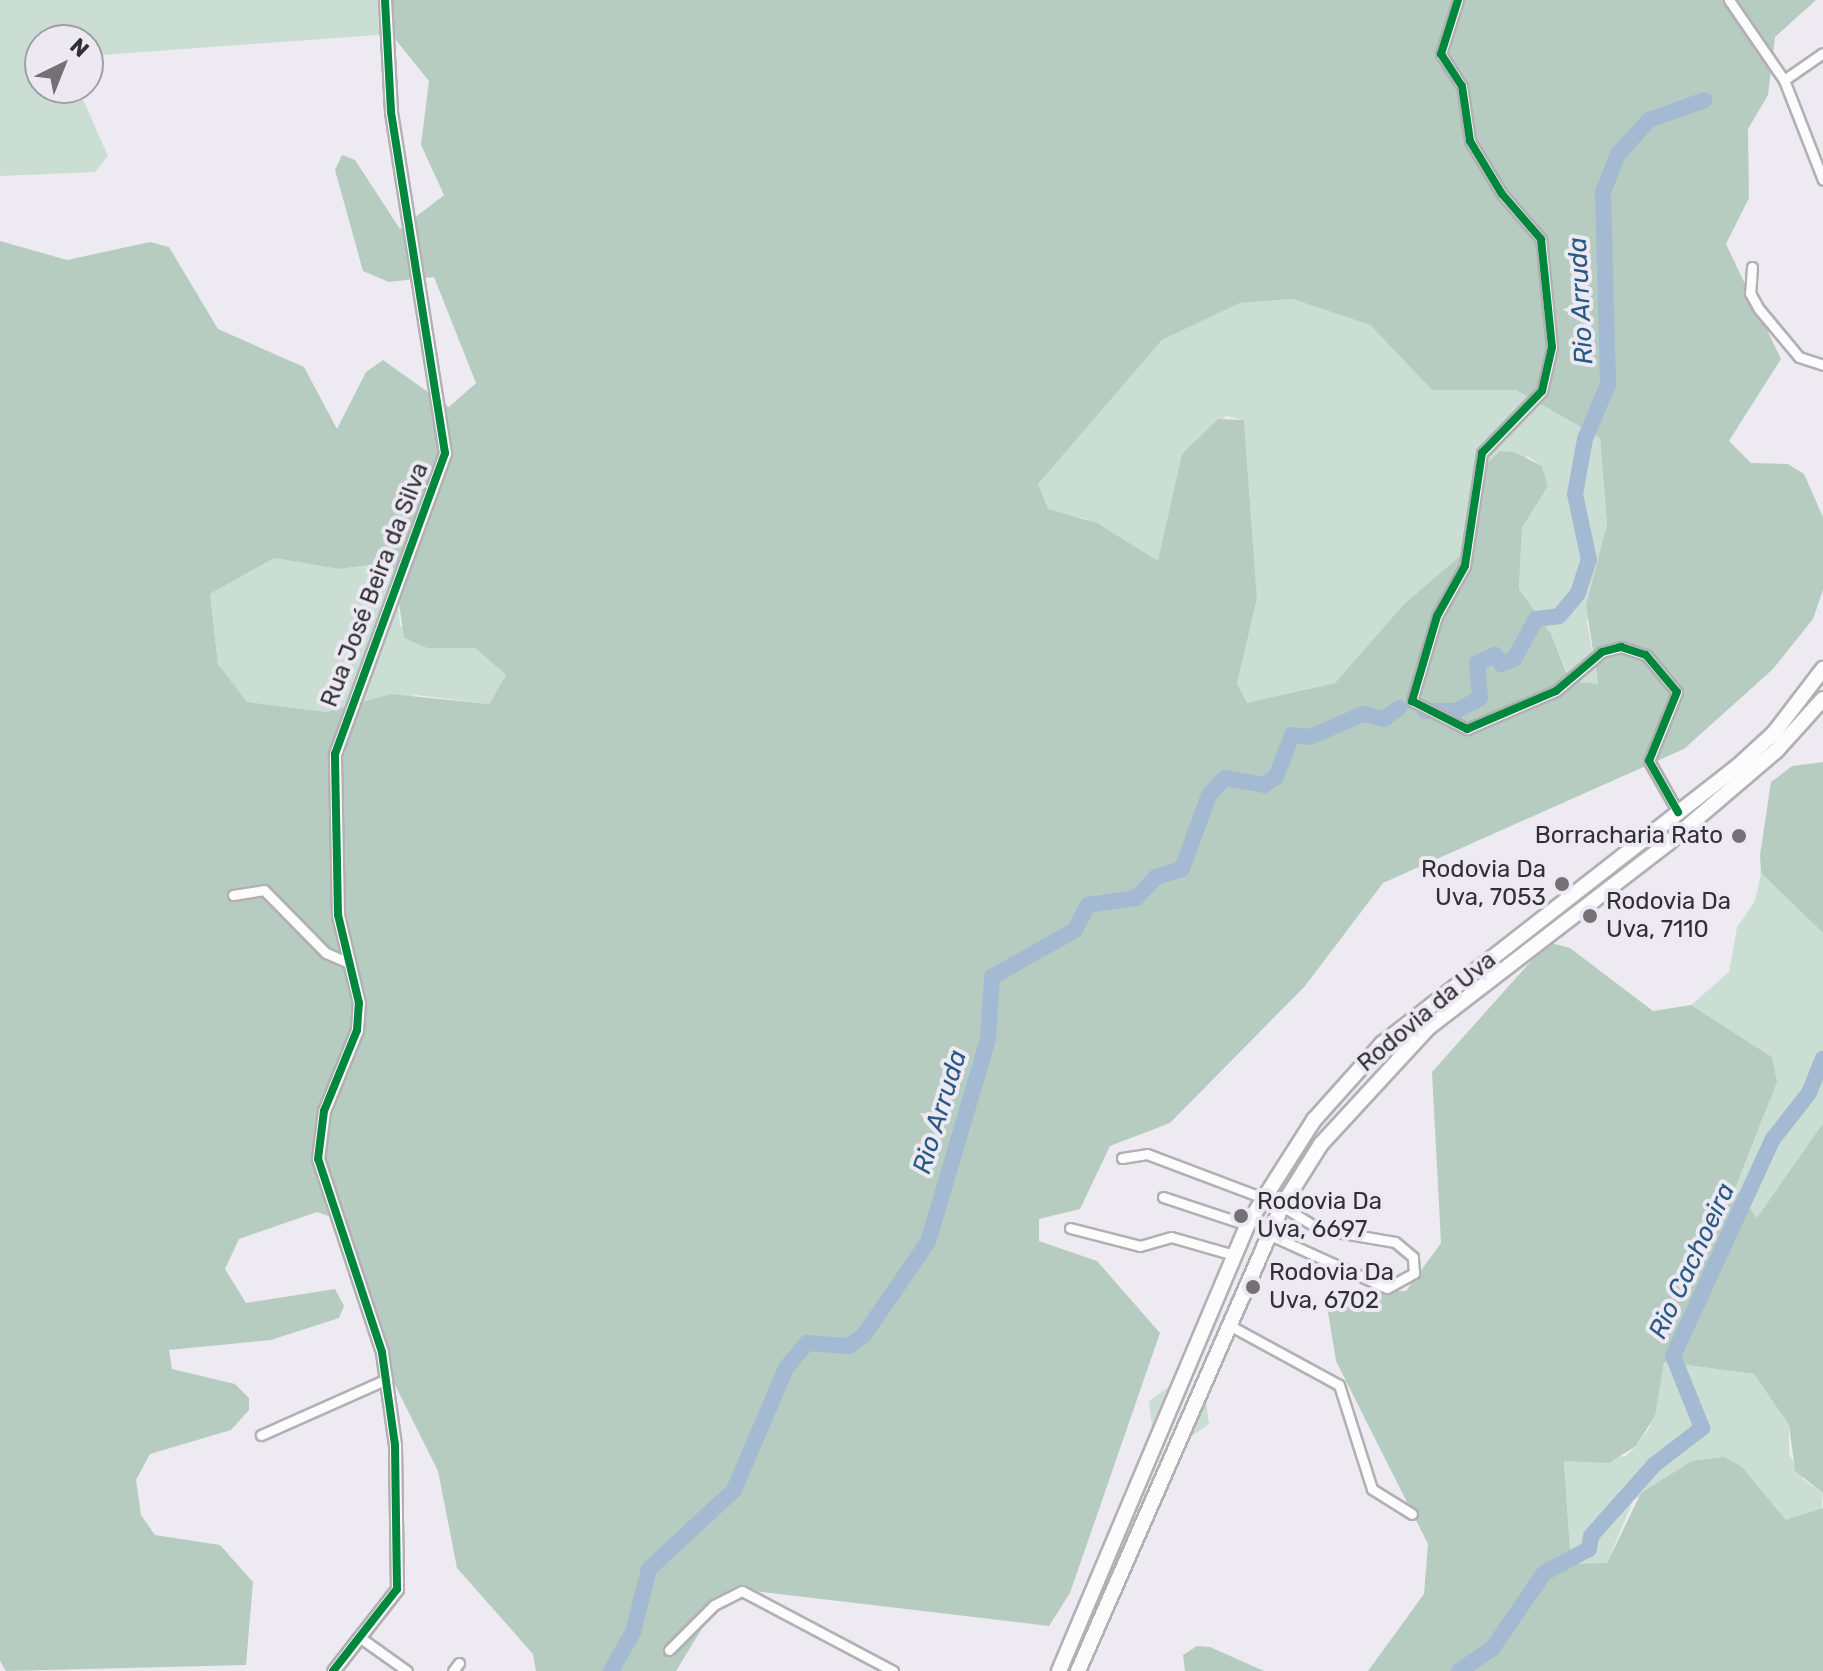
<!DOCTYPE html>
<meta charset="utf-8">
<style>
body{margin:0}
#map{position:relative;width:1823px;height:1671px;overflow:hidden;background:#edebf1;font-family:Rubik,sans-serif}
div>[style]{position:absolute}
[style*='--x']{left:calc(var(--x)*1px);top:calc(var(--y)*1px);width:calc(var(--w)*1px);rotate:calc(var(--a)*1deg)}
.green>*{inset:0;background:#cbded3}
.forest>*{inset:0;background:#b7ccc0}
.river>*{height:16px;margin:-8px;padding:0 8px;transform-origin:8px;border-radius:8px;background:#a4bad2}
.roads{filter:drop-shadow(2px 0 #b2b0b4) drop-shadow(-2px 0 #b2b0b4) drop-shadow(0 2px #b2b0b4) drop-shadow(0 -2px #b2b0b4)}
.minor>*{height:9px;margin:-4.5px;padding:0 4.5px;transform-origin:4.5px;border-radius:4.5px;background:#fcfcfd}
.tertiary>*{height:11px;margin:-5.5px;padding:0 5.5px;transform-origin:5.5px;border-radius:5.5px;background:#fcfcfd}
.primary>*{height:14px;margin:-7px;padding:0 7px;transform-origin:7px;border-radius:7px;background:#fcfcfd}
.cycleway>*{height:8px;margin:-4px;padding:0 4px;transform-origin:4px;border-radius:4px;background:#00873e}
.dots>*{width:22px;height:22px;translate:-50% -50%;box-sizing:border-box;border:4px solid #ece9f3;border-radius:50%}
span{translate:-50% -50%;white-space:nowrap;text-align:center;line-height:1.15;-webkit-text-stroke:8px #ece9f3;paint-order:stroke}
.street-label{font-size:24px;color:#313034}
.poi-label{font-size:24px;color:#313034}
.right{translate:-100% -50%;text-align:right}
.left{translate:0 -50%;text-align:left}
.water-label{font-size:26px;color:#295a84;font-style:italic}
.north{position:absolute;left:24px;top:24px;width:80px;height:80px;box-sizing:border-box;background:#ece9f3;border:2px solid #a19fa7;border-radius:50%;rotate:43deg;font-size:22px;font-weight:700;line-height:32px;text-align:center;color:#313034}
.north::after{content:'';display:block;margin:auto;width:28px;height:36px;background:#737176;clip-path:polygon(50% 0,100% 100%,50% 72%,0 100%)}
</style>
<div id="map">
<div class="green">
<div style="clip-path:polygon(0 0,379px 0,391px 34px,88px 56px,88px 40px,40px 40px,40px 88px,78px 88px,108px 156px,95px 172px,0 176px)"></div>
<div style="clip-path:polygon(1292px 299px,1370px 325px,1432px 390px,1516px 390px,1600px 438px,1607px 526px,1587px 622px,1598px 685px,1571px 681px,1551px 634px,1519px 589px,1522px 528px,1548px 486px,1542px 466px,1527px 456px,1468px 549px,1403px 605px,1335px 683px,1247px 704px,1237px 684px,1257px 600px,1244px 420px,1226px 416px,1182px 454px,1159px 562px,1086px 519px,1048px 510px,1037px 484px,1162px 340px,1240px 303px)"></div>
<div style="clip-path:polygon(274px 558px,339px 569px,394px 562px,400px 625px,427px 648px,475px 648px,506px 675px,489px 704px,416px 695px,326px 712px,247px 703px,218px 664px,210px 594px)"></div>
<div style="clip-path:polygon(1761px 873px,1823px 933px,1823px 1123px,1757px 1219px,1735px 1189px,1769px 1103px,1772px 1057px,1691px 1005px,1729px 972px,1737px 927px,1755px 901px)"></div>
<div style="clip-path:polygon(1664px 1362px,1754px 1374px,1789px 1425px,1789px 1454px,1804px 1480px,1823px 1493px,1821px 1513px,1786px 1520px,1742px 1467px,1663px 1480px,1633px 1501px,1607px 1563px,1571px 1565px,1564px 1461px,1626px 1456px,1636px 1446px,1650px 1427px)"></div>
<div style="clip-path:polygon(1176px 1382px,1153px 1434px,1149px 1401px)"></div>
<div style="clip-path:polygon(1205px 1392px,1209px 1424px,1183px 1442px)"></div>
</div>
<div class="forest">
<div style="clip-path:polygon(evenodd,379px 0,1816px 0,1775px 37px,1768px 95px,1748px 129px,1749px 198px,1726px 244px,1781px 359px,1729px 441px,1751px 463px,1788px 464px,1804px 474px,1823px 517px,1823px 590px,1813px 619px,1773px 669px,1684px 749px,1383px 883px,1305px 986px,1170px 1123px,1110px 1146px,1080px 1209px,1039px 1219px,1039px 1241px,1097px 1261px,1160px 1333px,1070px 1593px,1049px 1626px,746px 1590px,717px 1604px,676px 1671px,536px 1671px,533px 1654px,457px 1568px,438px 1471px,393px 1381px,354px 1249px,340px 1220px,317px 1212px,239px 1239px,225px 1269px,246px 1303px,335px 1289px,344px 1306px,339px 1318px,271px 1340px,169px 1350px,172px 1369px,235px 1384px,249px 1398px,249px 1410px,231px 1430px,150px 1454px,136px 1480px,141px 1515px,155px 1535px,220px 1545px,253px 1582px,246px 1665px,6px 1671px,0 1661px,0 241px,67px 260px,150px 242px,169px 247px,218px 329px,304px 367px,337px 429px,366px 372px,383px 360px,449px 407px,476px 383px,434px 277px,389px 282px,363px 271px,335px 170px,342px 155px,355px 160px,400px 229px,444px 195px,421px 145px,429px 81px,391px 34px,379px 0,1292px 299px,1370px 325px,1432px 390px,1516px 390px,1600px 438px,1607px 525px,1586px 605px,1598px 684px,1570px 681px,1551px 634px,1519px 589px,1522px 528px,1548px 486px,1542px 466px,1514px 452px,1500px 451px,1483px 467px,1468px 549px,1403px 605px,1335px 683px,1247px 703px,1237px 684px,1257px 599px,1244px 420px,1218px 419px,1182px 454px,1158px 561px,1097px 523px,1048px 509px,1038px 484px,1162px 340px,1240px 303px,1292px 299px,379px 0,274px 558px,339px 569px,393px 562px,404px 638px,427px 648px,475px 648px,506px 675px,489px 704px,391px 694px,326px 712px,247px 702px,218px 664px,210px 594px,274px 558px)"></div>
<div style="clip-path:polygon(1823px 762px,1823px 933px,1761px 873px,1760px 855px,1771px 782px,1792px 766px)"></div>
<div style="clip-path:polygon(1548px 942px,1570px 948px,1653px 1011px,1691px 1005px,1772px 1057px,1777px 1082px,1735px 1189px,1757px 1218px,1823px 1123px,1823px 1493px,1795px 1471px,1789px 1425px,1754px 1374px,1664px 1362px,1655px 1416px,1636px 1446px,1609px 1463px,1564px 1461px,1571px 1564px,1607px 1563px,1641px 1493px,1692px 1461px,1724px 1457px,1742px 1467px,1786px 1520px,1823px 1508px,1823px 1671px,1368px 1671px,1424px 1594px,1428px 1544px,1336px 1361px,1327px 1306px,1340px 1289px,1406px 1291px,1441px 1243px,1432px 1072px)"></div>
<div style="clip-path:polygon(1197px 1646px,1210px 1647px,1264px 1671px,1185px 1671px,1183px 1655px)"></div>
</div>
<div class="river">
<div style="--x:1425;--y:711;--w:31;--a:0"></div>
<div style="--x:1456;--y:711;--w:27;--a:-28"></div>
<div style="--x:1480;--y:698;--w:35;--a:-95"></div>
<div style="--x:1477;--y:663;--w:20;--a:-24"></div>
<div style="--x:1495;--y:655;--w:11;--a:56"></div>
<div style="--x:1501;--y:664;--w:14;--a:-21"></div>
<div style="--x:1514;--y:659;--w:46;--a:-61.2"></div>
<div style="--x:1536;--y:619;--w:23;--a:-7"></div>
<div style="--x:1559;--y:616;--w:30;--a:-50"></div>
<div style="--x:1578;--y:593;--w:35;--a:-72"></div>
<div style="--x:1589;--y:560;--w:67;--a:-102"></div>
<div style="--x:1575;--y:494;--w:56;--a:-79.7"></div>
<div style="--x:1585;--y:439;--w:60;--a:-67.3"></div>
<div style="--x:1608;--y:384;--w:192;--a:-91.5"></div>
<div style="--x:1603;--y:192;--w:41;--a:-68.5"></div>
<div style="--x:1618;--y:154;--w:46;--a:-47.6"></div>
<div style="--x:1649;--y:120;--w:59;--a:-19.7"></div>
<div style="--x:611;--y:1671;--w:45;--a:-60.6"></div>
<div style="--x:633;--y:1632;--w:65;--a:-75.7"></div>
<div style="--x:649;--y:1569;--w:116;--a:-42.9"></div>
<div style="--x:734;--y:1490;--w:133;--a:-66.9"></div>
<div style="--x:786;--y:1368;--w:33;--a:-50"></div>
<div style="--x:807;--y:1343;--w:42;--a:4.1"></div>
<div style="--x:849;--y:1346;--w:19;--a:-36"></div>
<div style="--x:864;--y:1335;--w:113;--a:-55.5"></div>
<div style="--x:928;--y:1242;--w:212;--a:-73.5"></div>
<div style="--x:988;--y:1039;--w:62;--a:-86.3"></div>
<div style="--x:992;--y:977;--w:95;--a:-29.5"></div>
<div style="--x:1075;--y:930;--w:28;--a:-63"></div>
<div style="--x:1088;--y:905;--w:49;--a:-8.3"></div>
<div style="--x:1136;--y:898;--w:29;--a:-46"></div>
<div style="--x:1156;--y:877;--w:27;--a:-17"></div>
<div style="--x:1182;--y:869;--w:79;--a:-70"></div>
<div style="--x:1209;--y:795;--w:23;--a:-47"></div>
<div style="--x:1225;--y:778;--w:40;--a:10"></div>
<div style="--x:1264;--y:785;--w:14;--a:-34"></div>
<div style="--x:1276;--y:777;--w:45;--a:-69.1"></div>
<div style="--x:1292;--y:735;--w:18;--a:6"></div>
<div style="--x:1310;--y:737;--w:58;--a:-23.5"></div>
<div style="--x:1363;--y:714;--w:22;--a:13"></div>
<div style="--x:1384;--y:719;--w:19;--a:-36"></div>
<div style="--x:1459;--y:1671;--w:40;--a:-34"></div>
<div style="--x:1492;--y:1649;--w:92;--a:-55.6"></div>
<div style="--x:1544;--y:1573;--w:51;--a:-28.1"></div>
<div style="--x:1589;--y:1549;--w:13;--a:-81"></div>
<div style="--x:1591;--y:1536;--w:95;--a:-48.4"></div>
<div style="--x:1654;--y:1465;--w:61;--a:-37.6"></div>
<div style="--x:1702;--y:1428;--w:78;--a:-111.9"></div>
<div style="--x:1673;--y:1356;--w:239;--a:-65.3"></div>
<div style="--x:1773;--y:1139;--w:58;--a:-52"></div>
<div style="--x:1809;--y:1093;--w:37;--a:-68"></div>
</div>
<div class="roads">
<div class="minor">
<div style="--x:1458;--y:0;--w:57;--a:107.5"></div>
<div style="--x:1441;--y:54;--w:38;--a:57"></div>
<div style="--x:1462;--y:86;--w:56;--a:81.7"></div>
<div style="--x:1470;--y:141;--w:62;--a:58.9"></div>
<div style="--x:1502;--y:194;--w:60;--a:49.1"></div>
<div style="--x:1541;--y:239;--w:109;--a:84.2"></div>
<div style="--x:1552;--y:347;--w:45;--a:102.8"></div>
<div style="--x:1542;--y:391;--w:86;--a:134.1"></div>
<div style="--x:1482;--y:453;--w:114;--a:98.6"></div>
<div style="--x:1465;--y:566;--w:57;--a:119.2"></div>
<div style="--x:1437;--y:616;--w:89;--a:106.4"></div>
<div style="--x:1412;--y:701;--w:62;--a:27"></div>
<div style="--x:1467;--y:729;--w:97;--a:-23.1"></div>
<div style="--x:1556;--y:691;--w:60;--a:-40.3"></div>
<div style="--x:1602;--y:652;--w:20;--a:-15"></div>
<div style="--x:1621;--y:647;--w:26;--a:18"></div>
<div style="--x:1646;--y:655;--w:48;--a:50"></div>
<div style="--x:1677;--y:692;--w:74;--a:112.1"></div>
<div style="--x:1649;--y:761;--w:59;--a:60.4"></div>
<div style="--x:1729;--y:0;--w:97;--a:55.5"></div>
<div style="--x:1784;--y:80;--w:107;--a:68.7"></div>
<div style="--x:1784;--y:80;--w:47;--a:-34.7"></div>
<div style="--x:1752;--y:267;--w:26;--a:94"></div>
<div style="--x:1750;--y:293;--w:18;--a:61"></div>
<div style="--x:1759;--y:309;--w:62;--a:50.2"></div>
<div style="--x:1799;--y:357;--w:25;--a:18"></div>
<div style="--x:233;--y:895;--w:31;--a:-9"></div>
<div style="--x:264;--y:890;--w:88;--a:45.5"></div>
<div style="--x:326;--y:953;--w:23;--a:23"></div>
<div style="--x:1122;--y:1158;--w:25;--a:-9"></div>
<div style="--x:1147;--y:1154;--w:122;--a:20.7"></div>
<div style="--x:1163;--y:1197;--w:89;--a:18.4"></div>
<div style="--x:1070;--y:1228;--w:72;--a:14.4"></div>
<div style="--x:1140;--y:1246;--w:32;--a:-16"></div>
<div style="--x:1171;--y:1237;--w:66;--a:15.9"></div>
<div style="--x:1270;--y:1235;--w:128;--a:24.4"></div>
<div style="--x:1387;--y:1288;--w:31;--a:-29"></div>
<div style="--x:1414;--y:1273;--w:16;--a:-94"></div>
<div style="--x:1413;--y:1257;--w:23;--a:-140"></div>
<div style="--x:1395;--y:1242;--w:77;--a:-170.3"></div>
<div style="--x:1319;--y:1229;--w:44;--a:-148.1"></div>
<div style="--x:1229;--y:1325;--w:125;--a:28.6"></div>
<div style="--x:1339;--y:1385;--w:109;--a:72.4"></div>
<div style="--x:1372;--y:1489;--w:47;--a:32"></div>
<div style="--x:261;--y:1435;--w:138;--a:-24"></div>
<div style="--x:362;--y:1639;--w:55;--a:35.4"></div>
<div style="--x:669;--y:1650;--w:64;--a:-45"></div>
<div style="--x:714;--y:1605;--w:31;--a:-27"></div>
<div style="--x:742;--y:1591;--w:171;--a:27.9"></div>
<div style="--x:453;--y:1671;--w:10;--a:-53"></div>
</div>
<div class="tertiary">
<div style="--x:333;--y:1671;--w:104;--a:-52"></div>
<div style="--x:397;--y:1589;--w:144;--a:-90.8"></div>
<div style="--x:395;--y:1445;--w:94;--a:-98"></div>
<div style="--x:382;--y:1352;--w:203;--a:-108.3"></div>
<div style="--x:318;--y:1159;--w:48;--a:-82.9"></div>
<div style="--x:324;--y:1111;--w:87;--a:-67.8"></div>
<div style="--x:357;--y:1030;--w:27;--a:-86"></div>
<div style="--x:359;--y:1003;--w:90;--a:-103.4"></div>
<div style="--x:338;--y:915;--w:161;--a:-91.1"></div>
<div style="--x:335;--y:754;--w:320;--a:-69.9"></div>
<div style="--x:445;--y:453;--w:346;--a:-99"></div>
<div style="--x:391;--y:111;--w:111;--a:-93.1"></div>
</div>
<div class="primary">
<div style="--x:1059;--y:1671;--w:484;--a:-67.1"></div>
<div style="--x:1247;--y:1225;--w:125;--a:-57.5"></div>
<div style="--x:1314;--y:1120;--w:102;--a:-48.2"></div>
<div style="--x:1382;--y:1044;--w:450;--a:-38"></div>
<div style="--x:1737;--y:767;--w:50;--a:-42.6"></div>
<div style="--x:1774;--y:733;--w:81;--a:-52.6"></div>
<div style="--x:1078;--y:1671;--w:508;--a:-66.31"></div>
<div style="--x:1282;--y:1206;--w:73;--a:-57.8"></div>
<div style="--x:1321;--y:1144;--w:158;--a:-47.3"></div>
<div style="--x:1428;--y:1028;--w:302;--a:-37.6"></div>
<div style="--x:1667;--y:844;--w:143;--a:-40.5"></div>
<div style="--x:1776;--y:751;--w:70;--a:-47.9"></div>
</div>
</div>
<div class="cycleway">
<div style="--x:1458;--y:0;--w:57;--a:107.5"></div>
<div style="--x:1441;--y:54;--w:38;--a:57"></div>
<div style="--x:1462;--y:86;--w:56;--a:81.7"></div>
<div style="--x:1470;--y:141;--w:62;--a:58.9"></div>
<div style="--x:1502;--y:194;--w:60;--a:49.1"></div>
<div style="--x:1541;--y:239;--w:109;--a:84.2"></div>
<div style="--x:1552;--y:347;--w:45;--a:102.8"></div>
<div style="--x:1542;--y:391;--w:86;--a:134.1"></div>
<div style="--x:1482;--y:453;--w:114;--a:98.6"></div>
<div style="--x:1465;--y:566;--w:57;--a:119.2"></div>
<div style="--x:1437;--y:616;--w:89;--a:106.4"></div>
<div style="--x:1412;--y:701;--w:62;--a:27"></div>
<div style="--x:1467;--y:729;--w:97;--a:-23.1"></div>
<div style="--x:1556;--y:691;--w:60;--a:-40.3"></div>
<div style="--x:1602;--y:652;--w:20;--a:-15"></div>
<div style="--x:1621;--y:647;--w:26;--a:18"></div>
<div style="--x:1646;--y:655;--w:48;--a:50"></div>
<div style="--x:1677;--y:692;--w:74;--a:112.1"></div>
<div style="--x:1649;--y:761;--w:59;--a:60.4"></div>
<div style="--x:333;--y:1671;--w:104;--a:-52"></div>
<div style="--x:397;--y:1589;--w:144;--a:-90.8"></div>
<div style="--x:395;--y:1445;--w:94;--a:-98"></div>
<div style="--x:382;--y:1352;--w:203;--a:-108.3"></div>
<div style="--x:318;--y:1159;--w:48;--a:-82.9"></div>
<div style="--x:324;--y:1111;--w:87;--a:-67.8"></div>
<div style="--x:357;--y:1030;--w:27;--a:-86"></div>
<div style="--x:359;--y:1003;--w:90;--a:-103.4"></div>
<div style="--x:338;--y:915;--w:161;--a:-91.1"></div>
<div style="--x:335;--y:754;--w:320;--a:-69.9"></div>
<div style="--x:445;--y:453;--w:346;--a:-99"></div>
<div style="--x:391;--y:111;--w:111;--a:-93.1"></div>
</div>
<div class="dots">
<div style="left:1739px;top:836px;background:#737176"></div>
<div style="left:1562px;top:884px;background:#737176"></div>
<div style="left:1590px;top:916px;background:#737176"></div>
<div style="left:1241px;top:1216px;background:#737176"></div>
<div style="left:1253px;top:1287px;background:#737176"></div>
</div>
<div class="street-label">
<span style="left:375px;top:585px;rotate:-69deg">Rua José Beira da Silva</span>
<span style="left:1427px;top:1012px;rotate:-40deg">Rodovia da Uva</span>
</div>
<div class="poi-label">
<span class="right" style="left:1723px;top:836px">Borracharia Rato</span>
<span class="right" style="left:1546px;top:884px">Rodovia Da<br>Uva, 7053</span>
<span class="left" style="left:1606px;top:916px">Rodovia Da<br>Uva, 7110</span>
<span class="left" style="left:1257px;top:1216px">Rodovia Da<br>Uva, 6697</span>
<span class="left" style="left:1269px;top:1287px">Rodovia Da<br>Uva, 6702</span>
</div>
<div class="water-label">
<span style="left:1581px;top:301px;rotate:-93deg">Rio Arruda</span>
<span style="left:940px;top:1112px;rotate:-73deg">Rio Arruda</span>
<span style="left:1692px;top:1261px;rotate:-65deg">Rio Cachoeira</span>
</div>
<div class="north">N</div>
</div>
